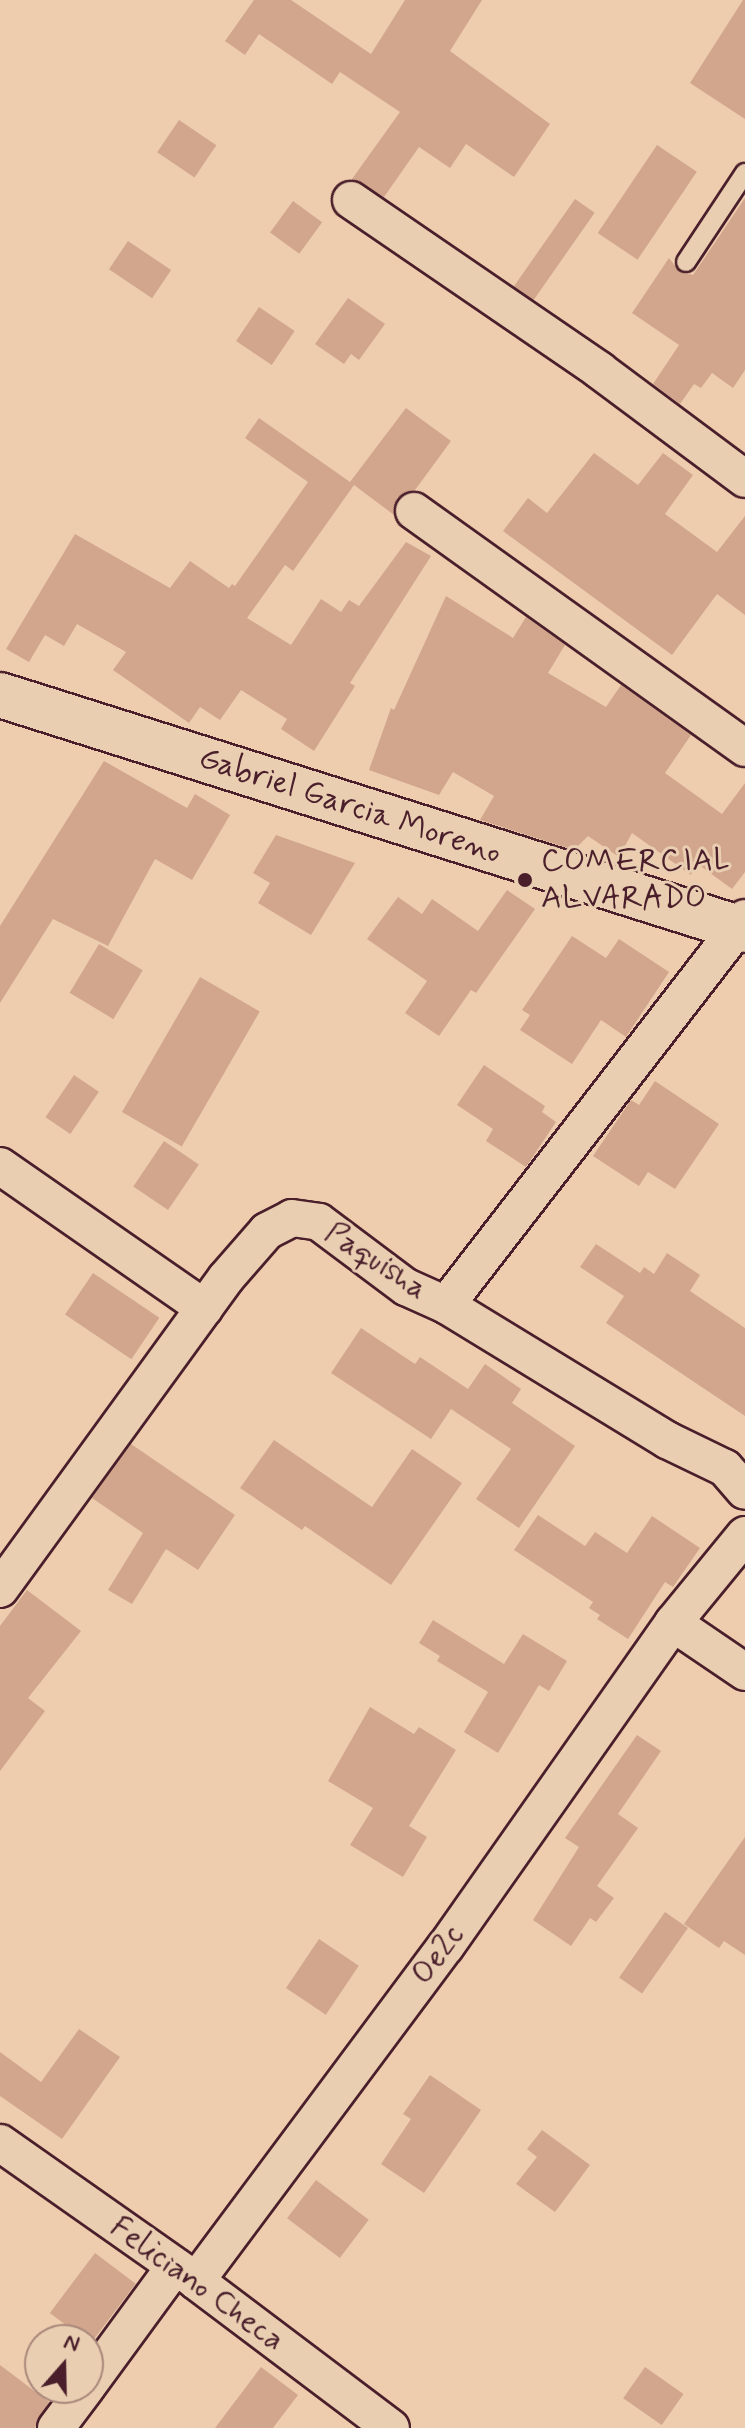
<!DOCTYPE html>
<style>
body{margin:0}
#map{position:relative;width:745px;height:2428px;overflow:hidden;background:#eecdae;font-family:Mynerve,sans-serif}
div>[style]{position:absolute}
[style*='--x']{left:calc(var(--x)*1px);top:calc(var(--y)*1px);width:calc(var(--w)*1px);rotate:calc(var(--a)*1deg)}
.building>*{inset:0;background:#d2a68c;transform-origin:0 0}
.roads{filter:drop-shadow(2px 0 #4a1f2b) drop-shadow(-2px 0 #4a1f2b) drop-shadow(0 2px #4a1f2b) drop-shadow(0 -2px #4a1f2b)}
.service>*{height:18px;margin:-9px;padding:0 9px;transform-origin:9px;border-radius:9px;background:#e9ceb1}
.minor>*{height:36px;margin:-18px;padding:0 18px;transform-origin:18px;border-radius:18px;background:#e9ceb1}
.tertiary>*{height:44px;margin:-22px;padding:0 22px;transform-origin:22px;border-radius:22px;background:#e9ceb1}
.dots>*{width:22px;height:22px;translate:-50% -50%;box-sizing:border-box;border:4px solid #e9ceb1;border-radius:50%}
span{translate:-50% -50%;white-space:nowrap;text-align:center;line-height:1.15;-webkit-text-stroke:6px #e9ceb1;paint-order:stroke}
.street-label{font-size:32px;color:#4a1f2b}
.poi-label{font-size:32px;color:#4a1f2b}
.left{translate:0 -50%;text-align:left}
.north{position:absolute;left:24px;top:2324px;width:80px;height:80px;box-sizing:border-box;background:#e9ceb1;border:2px solid #a9887b;border-radius:50%;rotate:20deg;font-size:22px;font-weight:700;line-height:32px;text-align:center;color:#4a1f2b}
.north::after{content:'';display:block;margin:auto;width:28px;height:36px;background:#4a1f2b;clip-path:polygon(50% 0,100% 100%,50% 72%,0 100%)}
</style>
<div id="map">
<div class="building">
<div style="clip-path:polygon(254px 0,291px 0,371px 54px,405px 0,482px 0,450px 51px,550px 124px,514px 177px,466px 144px,450px 168px,419px 147px,384px 197px,352px 179px,400px 112px,340px 72px,332px 84px,259px 34px,245px 55px,225px 41px)"></div>
<div style="clip-path:polygon(743px 0,745px 0,745px 119px,690px 83px)"></div>
<div style="left:179px;top:120px;width:45px;height:39px;rotate:34deg"></div>
<div style="left:657px;top:145px;width:48px;height:106px;rotate:34deg"></div>
<div style="clip-path:polygon(745px 198px,745px 370px,733px 388px,712px 373px,701px 388px,694px 384px,680px 404px,653px 384px,679px 345px,632px 313px,669px 258px,679px 271px,693px 275px)"></div>
<div style="left:575px;top:199px;width:24px;height:107px;rotate:35deg"></div>
<div style="left:293px;top:201px;width:36px;height:39px;rotate:36deg"></div>
<div style="left:128px;top:241px;width:52px;height:34px;rotate:34deg"></div>
<div style="clip-path:polygon(348px 298px,385px 324px,359px 360px,351px 354px,344px 364px,315px 344px)"></div>
<div style="left:259px;top:307px;width:43px;height:41px;rotate:34deg"></div>
<div style="clip-path:polygon(406px 408px,451px 441px,415px 490px,397px 498px,394px 515px,354px 485px,293px 571px,285px 565px,247px 618px,291px 645px,321px 599px,341px 612px,349px 600px,359px 606px,406px 542px,431px 556px,350px 683px,355px 686px,314px 751px,281px 729px,287px 719px,241px 690px,220px 720px,200px 707px,189px 723px,113px 670px,126px 652px,77px 624px,64px 646px,45px 635px,29px 662px,6px 649px,75px 534px,170px 588px,190px 561px,229px 588px,232px 584px,235px 586px,308px 482px,245px 438px,259px 418px,350px 482px)"></div>
<div style="clip-path:polygon(594px 453px,638px 485px,663px 453px,693px 475px,665px 514px,717px 552px,745px 516px,745px 615px,717px 594px,672px 655px,503px 531px,528px 498px,547px 513px)"></div>
<div style="clip-path:polygon(446px 596px,513px 638px,526px 617px,565px 645px,548px 673px,606px 707px,621px 685px,691px 735px,665px 773px,722px 814px,745px 783px,745px 872px,732px 889px,695px 862px,691px 875px,632px 833px,619px 857px,588px 836px,574px 850px,480px 820px,494px 796px,453px 772px,439px 795px,369px 770px,391px 708px,394px 710px)"></div>
<div style="clip-path:polygon(104px 761px,187px 808px,195px 794px,230px 815px,192px 880px,155px 859px,108px 946px,53px 919px,0 1003px,0 926px)"></div>
<div style="clip-path:polygon(276px 835px,355px 863px,311px 935px,258px 903px,270px 883px,253px 873px)"></div>
<div style="clip-path:polygon(507px 890px,535px 909px,476px 993px,471px 990px,439px 1036px,405px 1013px,427px 981px,367px 939px,398px 897px,422px 914px,432px 899px,478px 931px)"></div>
<div style="clip-path:polygon(572px 936px,606px 958px,619px 939px,669px 972px,626px 1037px,601px 1020px,572px 1064px,520px 1030px,530px 1015px,522px 1010px)"></div>
<div style="left:99px;top:944px;width:51px;height:57px;rotate:31deg"></div>
<div style="left:200px;top:977px;width:69px;height:156px;rotate:30deg"></div>
<div style="clip-path:polygon(484px 1065px,545px 1106px,542px 1112px,556px 1122px,526px 1167px,486px 1141px,493px 1129px,457px 1105px)"></div>
<div style="left:74px;top:1075px;width:30px;height:51px;rotate:34deg"></div>
<div style="clip-path:polygon(655px 1081px,719px 1124px,675px 1189px,648px 1172px,639px 1186px,593px 1156px,631px 1100px,639px 1105px)"></div>
<div style="left:164px;top:1141px;width:42px;height:55px;rotate:34deg"></div>
<div style="clip-path:polygon(596px 1244px,640px 1273px,644px 1267px,654px 1274px,667px 1253px,700px 1275px,690px 1291px,745px 1328px,745px 1416px,606px 1323px,624px 1296px,580px 1267px)"></div>
<div style="left:93px;top:1273px;width:80px;height:50px;rotate:34deg"></div>
<div style="clip-path:polygon(361px 1328px,415px 1364px,420px 1357px,468px 1389px,485px 1364px,521px 1389px,512px 1403px,575px 1446px,519px 1528px,476px 1499px,511px 1449px,451px 1409px,431px 1439px,331px 1373px)"></div>
<div style="clip-path:polygon(274px 1440px,372px 1507px,412px 1449px,462px 1483px,391px 1585px,305px 1526px,302px 1530px,240px 1488px)"></div>
<div style="clip-path:polygon(131px 1444px,235px 1515px,198px 1570px,166px 1549px,132px 1604px,108px 1590px,143px 1533px,92px 1498px)"></div>
<div style="clip-path:polygon(538px 1515px,585px 1546px,595px 1532px,627px 1553px,652px 1516px,700px 1548px,673px 1587px,665px 1582px,628px 1639px,597px 1619px,600px 1615px,589px 1608px,593px 1602px,514px 1550px)"></div>
<div style="clip-path:polygon(27px 1590px,81px 1631px,28px 1698px,45px 1711px,0 1771px,0 1626px)"></div>
<div style="clip-path:polygon(433px 1620px,504px 1664px,523px 1634px,567px 1661px,549px 1691px,539px 1685px,498px 1753px,464px 1732px,488px 1692px,437px 1661px,440px 1656px,419px 1643px)"></div>
<div style="clip-path:polygon(370px 1707px,414px 1734px,419px 1727px,456px 1750px,409px 1826px,427px 1837px,403px 1877px,350px 1845px,373px 1808px,328px 1781px)"></div>
<div style="clip-path:polygon(637px 1735px,661px 1751px,618px 1814px,638px 1828px,597px 1886px,614px 1898px,596px 1922px,590px 1918px,571px 1946px,533px 1920px,579px 1847px,565px 1838px)"></div>
<div style="clip-path:polygon(745px 1837px,745px 1955px,724px 1941px,719px 1948px,684px 1924px)"></div>
<div style="left:665px;top:1912px;width:28px;height:80px;rotate:35deg"></div>
<div style="left:319px;top:1939px;width:48px;height:59px;rotate:34deg"></div>
<div style="clip-path:polygon(79px 2029px,120px 2057px,62px 2139px,0 2096px,0 2052px,41px 2082px)"></div>
<div style="clip-path:polygon(430px 2075px,481px 2110px,424px 2193px,381px 2164px,411px 2119px,403px 2114px)"></div>
<div style="clip-path:polygon(542px 2130px,590px 2165px,555px 2212px,516px 2184px,537px 2157px,527px 2149px)"></div>
<div style="left:316px;top:2180px;width:66px;height:48px;rotate:37deg"></div>
<div style="left:95px;top:2253px;width:51px;height:75px;rotate:37deg"></div>
<div style="clip-path:polygon(0 2365px,49px 2402px,35px 2428px,0 2428px)"></div>
<div style="clip-path:polygon(261px 2367px,298px 2395px,273px 2428px,215px 2428px)"></div>
<div style="left:645px;top:2367px;width:47px;height:38px;rotate:35deg"></div>
</div>
<div class="roads">
<div class="service">
<div style="--x:686;--y:262;--w:107;--a:-56.5"></div>
</div>
<div class="minor">
<div style="--x:351;--y:200;--w:301;--a:34.4"></div>
<div style="--x:599;--y:370;--w:182;--a:36.7"></div>
<div style="--x:414;--y:511;--w:407;--a:35.6"></div>
<div style="--x:0;--y:1166;--w:249;--a:34.8"></div>
<div style="--x:446;--y:1305;--w:259;--a:31.4"></div>
<div style="--x:667;--y:1440;--w:64;--a:25.8"></div>
<div style="--x:725;--y:1468;--w:30;--a:49"></div>
<div style="--x:745;--y:1535;--w:114;--a:129.3"></div>
<div style="--x:673;--y:1623;--w:87;--a:34.2"></div>
<div style="--x:0;--y:1589;--w:384;--a:-54"></div>
<div style="--x:226;--y:1278;--w:62;--a:-48.9"></div>
<div style="--x:267;--y:1231;--w:28;--a:-27"></div>
<div style="--x:292;--y:1218;--w:27;--a:8"></div>
<div style="--x:319;--y:1222;--w:109;--a:36.8"></div>
<div style="--x:406;--y:1287;--w:44;--a:24.2"></div>
<div style="--x:446;--y:1305;--w:489;--a:-52.3"></div>
<div style="--x:0;--y:2143;--w:240;--a:35.1"></div>
<div style="--x:196;--y:2281;--w:244;--a:37"></div>
<div style="--x:196;--y:2281;--w:418;--a:-53.3"></div>
<div style="--x:446;--y:1946;--w:395;--a:-54.9"></div>
<div style="--x:88;--y:2385;--w:147;--a:-53.8"></div>
<div style="--x:56;--y:2428;--w:50;--a:-53.1"></div>
</div>
<div class="tertiary">
<div style="--x:0;--y:695;--w:781;--a:17.51"></div>
</div>
</div>
<div class="dots">
<div style="left:525px;top:880px;background:#4a1f2b"></div>
</div>
<div class="street-label">
<span style="left:350px;top:806px;rotate:18deg">Gabriel Garcia Moreno</span>
<span style="left:376px;top:1261px;rotate:33deg">Paquisha</span>
<span style="left:438px;top:1955px;rotate:-54deg">Oe2c</span>
<span style="left:197px;top:2284px;rotate:36deg">Feliciano Checa</span>
</div>
<div class="poi-label">
<span class="left" style="left:541px;top:880px">COMERCIAL<br>ALVARADO</span>
</div>
<div class="north">N</div>
</div>
